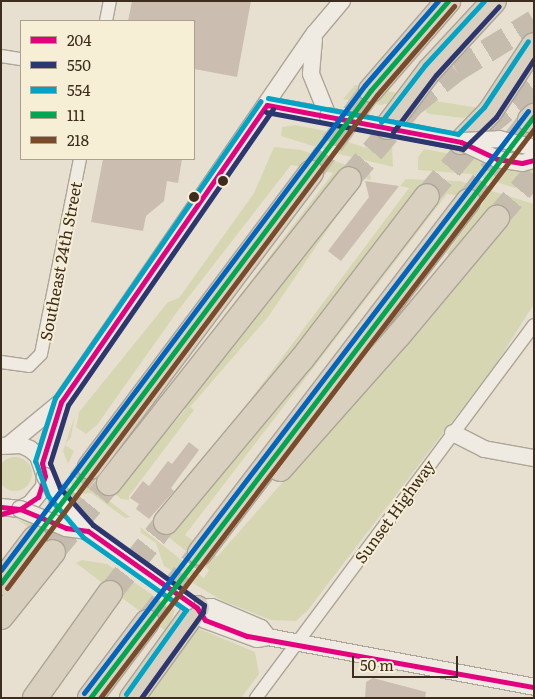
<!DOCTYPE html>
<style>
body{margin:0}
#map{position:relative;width:535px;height:699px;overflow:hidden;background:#e7e0d0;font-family:Literata,serif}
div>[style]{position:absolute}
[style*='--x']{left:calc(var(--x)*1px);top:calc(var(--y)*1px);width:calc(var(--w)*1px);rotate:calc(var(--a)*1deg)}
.green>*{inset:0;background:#d6d7b2}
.round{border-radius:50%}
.building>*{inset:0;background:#cbbeb0}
.motorway-tunnel>*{height:24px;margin-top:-12px;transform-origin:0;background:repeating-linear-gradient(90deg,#c5bcad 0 24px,transparent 0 36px)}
.roads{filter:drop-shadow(1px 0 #aca598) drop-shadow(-1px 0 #aca598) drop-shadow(0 1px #aca598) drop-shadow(0 -1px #aca598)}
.minor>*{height:12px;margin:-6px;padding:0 6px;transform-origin:6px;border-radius:6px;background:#efebe2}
.tertiary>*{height:16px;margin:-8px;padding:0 8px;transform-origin:8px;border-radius:8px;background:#efebe2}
.motorway>*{height:24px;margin:-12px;padding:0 12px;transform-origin:12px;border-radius:12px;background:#dad0c0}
.bridges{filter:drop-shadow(1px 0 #aca598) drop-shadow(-1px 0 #aca598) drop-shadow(0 1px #aca598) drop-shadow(0 -1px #aca598)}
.tertiary-bridge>*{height:16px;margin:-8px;padding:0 8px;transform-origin:8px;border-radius:8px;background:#efebe2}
.bus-1>*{height:5px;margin:-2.5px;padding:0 2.5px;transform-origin:2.5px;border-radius:2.5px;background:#e5007d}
.bus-2>*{height:5px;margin:-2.5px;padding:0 2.5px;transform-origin:2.5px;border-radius:2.5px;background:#2b376e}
.bus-3>*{height:5px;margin:-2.5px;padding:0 2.5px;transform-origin:2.5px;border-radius:2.5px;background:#03a3c5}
.bus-4>*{height:5px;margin:-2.5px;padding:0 2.5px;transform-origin:2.5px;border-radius:2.5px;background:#00a651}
.bus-5>*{height:5px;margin:-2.5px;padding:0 2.5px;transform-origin:2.5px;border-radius:2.5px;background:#7a4b2a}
.bus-6>*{height:5px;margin:-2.5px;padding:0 2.5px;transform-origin:2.5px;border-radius:2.5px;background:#0065bd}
.dots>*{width:14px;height:14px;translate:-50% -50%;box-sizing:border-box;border:2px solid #f7eed6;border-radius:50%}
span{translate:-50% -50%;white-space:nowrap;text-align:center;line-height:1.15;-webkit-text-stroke:4px #f7eed6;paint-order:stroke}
.street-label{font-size:16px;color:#3d2d1f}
.frame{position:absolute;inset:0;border:2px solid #3d2d1f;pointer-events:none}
.legend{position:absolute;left:20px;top:20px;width:175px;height:140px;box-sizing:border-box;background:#f7eed6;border:1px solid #ada18d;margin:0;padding:6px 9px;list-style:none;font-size:15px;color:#3d2d1f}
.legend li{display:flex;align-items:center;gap:10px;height:25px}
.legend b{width:25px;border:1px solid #ada18d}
.scale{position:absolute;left:352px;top:656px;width:106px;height:22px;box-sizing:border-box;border:2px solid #3d2d1f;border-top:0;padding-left:6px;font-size:15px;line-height:18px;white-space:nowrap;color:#3d2d1f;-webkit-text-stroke:4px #f7eed6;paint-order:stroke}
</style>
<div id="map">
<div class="green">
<div style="clip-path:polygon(355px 85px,403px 94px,395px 102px,381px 105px,343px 99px)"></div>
<div style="clip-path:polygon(424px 99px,485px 109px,463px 118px,430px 114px,426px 112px)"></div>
<div style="clip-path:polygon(295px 125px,346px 135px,348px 138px,326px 150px,281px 136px,282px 127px)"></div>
<div style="clip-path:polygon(373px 140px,392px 143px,393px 167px,331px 152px,348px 142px,367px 148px)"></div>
<div style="clip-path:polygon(274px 147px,301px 150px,370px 173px,371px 180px,363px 178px,268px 317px,190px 407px,194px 410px,129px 496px,129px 500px,121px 499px,114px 493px,185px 410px,186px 403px,362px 178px,344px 175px,212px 340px,208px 337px,333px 173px,291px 165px,177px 312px,97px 425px,86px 434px,76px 427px,79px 412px,168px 302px,179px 298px,254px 193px)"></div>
<div style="clip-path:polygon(424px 149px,534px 169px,534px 194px,471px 174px,418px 170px,418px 157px)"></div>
<div style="clip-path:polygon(evenodd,406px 179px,460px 181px,534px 204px,534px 304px,496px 364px,308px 610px,296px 621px,271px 620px,223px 601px,164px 566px,156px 543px,141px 533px,140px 527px,204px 578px,209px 570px,161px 531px,175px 528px,285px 400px,438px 193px,332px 307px,182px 491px,409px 188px,400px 186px,406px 179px,447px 194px,485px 200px,447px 253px,450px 257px,495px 209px,505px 228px,217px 557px,185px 535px,447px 194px)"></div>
<div style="clip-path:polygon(75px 415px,71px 437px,65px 445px,74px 451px,68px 464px,63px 451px)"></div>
<div class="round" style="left:-2px;top:457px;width:34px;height:34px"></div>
<div style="clip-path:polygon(70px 477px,95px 490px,130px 517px,125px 518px,91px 493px,83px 494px,71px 484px)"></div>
<div style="clip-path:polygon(17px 519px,63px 535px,62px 552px)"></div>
<div style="clip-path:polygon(82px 560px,107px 564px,175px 610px,167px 632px,76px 563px)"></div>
<div style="clip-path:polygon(195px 627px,255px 652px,259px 674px,241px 698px,137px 698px)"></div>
</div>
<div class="building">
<div style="clip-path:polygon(132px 1px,251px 1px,237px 77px,194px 69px,194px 21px,128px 21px)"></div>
<div style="clip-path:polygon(103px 159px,182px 159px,178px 183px,167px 181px,164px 201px,146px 216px,143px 231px,91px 222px)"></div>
<div style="clip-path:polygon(365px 181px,399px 186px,341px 261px,328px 251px,369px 197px)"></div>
<div style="clip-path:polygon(189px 442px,199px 450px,171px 488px,174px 491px,149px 519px,136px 509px,139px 504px,130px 498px,143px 481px,149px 486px,168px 461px,172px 464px)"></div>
<div style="clip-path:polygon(373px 678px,426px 692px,425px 698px,365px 698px,366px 682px)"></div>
</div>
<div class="motorway-tunnel">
<div style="--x:311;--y:173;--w:102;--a:-54.1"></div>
<div style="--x:349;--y:179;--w:97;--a:-49.6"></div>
<div style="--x:412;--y:105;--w:56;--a:-38.5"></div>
<div style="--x:456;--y:70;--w:92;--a:-31.6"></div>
<div style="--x:427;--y:196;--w:92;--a:-49.9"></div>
<div style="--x:486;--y:126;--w:62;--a:-39.1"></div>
<div style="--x:468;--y:201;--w:102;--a:-52.6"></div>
<div style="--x:497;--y:218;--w:57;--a:-49.9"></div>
<div style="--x:35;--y:538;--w:90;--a:-52.2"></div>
<div style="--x:53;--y:552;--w:89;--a:-50.9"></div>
<div style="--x:110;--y:593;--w:90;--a:-51.7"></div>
<div style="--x:147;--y:622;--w:87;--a:-52.5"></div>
</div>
<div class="roads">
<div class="minor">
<div style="--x:106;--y:21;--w:20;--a:-79"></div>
<div style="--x:1;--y:56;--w:20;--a:9"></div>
<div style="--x:1;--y:362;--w:28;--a:8"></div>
<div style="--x:29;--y:366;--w:17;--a:-45"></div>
<div style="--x:41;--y:354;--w:199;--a:-78.7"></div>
<div style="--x:256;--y:698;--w:465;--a:-53.3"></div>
</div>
<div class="tertiary">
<div style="--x:314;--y:39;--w:35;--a:95"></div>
<div style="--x:311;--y:74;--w:45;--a:68"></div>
<div style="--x:267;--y:105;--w:62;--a:10.2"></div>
<div style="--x:453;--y:433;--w:35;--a:27"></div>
<div style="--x:484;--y:449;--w:51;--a:10.2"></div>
<div style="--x:10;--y:444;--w:66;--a:-39.5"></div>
<div style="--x:1;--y:446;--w:20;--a:-3"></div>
<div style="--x:21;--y:445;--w:10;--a:24"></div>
<div style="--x:30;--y:449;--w:11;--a:41"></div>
<div style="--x:38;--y:456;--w:21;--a:71"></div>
<div style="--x:45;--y:476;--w:11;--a:95"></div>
<div style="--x:44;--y:487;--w:22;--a:129"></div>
<div style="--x:30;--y:504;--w:11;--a:153"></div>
<div style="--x:20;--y:509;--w:19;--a:-174"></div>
<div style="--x:42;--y:463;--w:64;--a:-72.7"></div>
<div style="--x:61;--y:402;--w:448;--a:-55.5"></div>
<div style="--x:315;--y:33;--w:42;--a:-49.8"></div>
<div style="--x:190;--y:604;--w:22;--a:47"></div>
<div style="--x:205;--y:620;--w:55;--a:20.1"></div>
<div style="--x:257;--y:639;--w:11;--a:-10"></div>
<div style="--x:268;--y:637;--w:271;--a:10.6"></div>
<div style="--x:197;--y:608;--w:15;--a:-4"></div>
<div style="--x:212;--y:607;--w:53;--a:23.2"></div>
<div style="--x:261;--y:628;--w:11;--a:52"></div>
</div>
<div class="motorway">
<div style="--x:371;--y:90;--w:118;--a:-49.1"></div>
<div style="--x:530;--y:120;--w:6;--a:-45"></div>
<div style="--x:387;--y:127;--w:71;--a:-53"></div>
<div style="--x:430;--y:70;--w:94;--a:-47.2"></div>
<div style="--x:461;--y:142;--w:42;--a:-46"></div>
<div style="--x:490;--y:112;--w:80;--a:-56.7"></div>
<div style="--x:90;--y:467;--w:368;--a:-53.1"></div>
<div style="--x:280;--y:469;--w:179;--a:-48.4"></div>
<div style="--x:399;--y:335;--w:153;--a:-50.1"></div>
<div style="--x:109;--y:483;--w:387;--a:-51.7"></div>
<div style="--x:166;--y:522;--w:212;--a:-50.2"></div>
<div style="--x:302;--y:359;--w:205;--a:-52.5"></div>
<div style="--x:200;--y:553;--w:442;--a:-52.7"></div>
<div style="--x:1;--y:583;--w:56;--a:-52.9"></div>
<div style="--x:1;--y:617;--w:83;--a:-51.3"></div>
<div style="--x:35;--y:698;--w:129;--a:-54.5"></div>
<div style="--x:90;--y:698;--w:95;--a:-53.1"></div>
<div style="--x:132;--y:698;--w:111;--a:-54.2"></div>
</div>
</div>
<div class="bridges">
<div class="tertiary-bridge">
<div style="--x:328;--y:116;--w:136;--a:11.1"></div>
<div style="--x:461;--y:142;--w:40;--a:25"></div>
<div style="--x:497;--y:159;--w:25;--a:9"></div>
<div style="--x:522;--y:163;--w:12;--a:-14"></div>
<div style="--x:463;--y:141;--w:36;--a:-3"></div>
<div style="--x:499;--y:139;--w:36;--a:14"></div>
<div style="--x:45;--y:476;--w:18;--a:61"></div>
<div style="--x:54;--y:492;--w:52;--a:48.9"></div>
<div style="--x:88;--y:531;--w:121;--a:35.9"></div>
<div style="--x:20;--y:509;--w:50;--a:22.4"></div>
<div style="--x:66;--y:528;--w:22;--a:8"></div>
</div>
</div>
<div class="bus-1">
<div style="--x:267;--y:105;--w:197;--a:10.8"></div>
<div style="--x:461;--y:142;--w:40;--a:25"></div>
<div style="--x:497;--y:159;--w:25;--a:9"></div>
<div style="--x:522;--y:163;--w:12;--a:-14"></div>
<div style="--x:1;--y:507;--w:19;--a:6"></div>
<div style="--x:20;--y:509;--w:22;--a:-34"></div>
<div style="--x:38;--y:497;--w:22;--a:-72"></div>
<div style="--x:45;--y:476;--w:13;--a:-103"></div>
<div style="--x:42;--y:463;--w:64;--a:-72.7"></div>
<div style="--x:61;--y:402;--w:361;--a:-55.3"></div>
<div style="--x:1;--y:514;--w:20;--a:-15"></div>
<div style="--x:20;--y:509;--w:50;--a:22.4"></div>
<div style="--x:66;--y:528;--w:22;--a:8"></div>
<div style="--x:88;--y:531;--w:133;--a:35.2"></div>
<div style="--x:197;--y:608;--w:14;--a:56"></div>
<div style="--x:205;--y:620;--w:45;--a:20.9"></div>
<div style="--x:247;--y:636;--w:291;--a:10.1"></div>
</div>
<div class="bus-2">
<div style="--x:266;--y:112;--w:200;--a:10.6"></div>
<div style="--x:463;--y:149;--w:46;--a:-44.1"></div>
<div style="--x:496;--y:117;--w:69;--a:-56.8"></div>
<div style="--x:393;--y:132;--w:71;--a:-53"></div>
<div style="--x:436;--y:75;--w:93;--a:-47.6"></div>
<div style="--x:141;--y:698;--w:106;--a:-54.2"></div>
<div style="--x:203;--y:612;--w:7;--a:-82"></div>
<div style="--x:204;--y:605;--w:137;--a:-144.2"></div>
<div style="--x:93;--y:525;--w:50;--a:-131.7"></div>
<div style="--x:60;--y:488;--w:27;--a:-112"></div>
<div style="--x:50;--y:463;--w:61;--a:-72.8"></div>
<div style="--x:68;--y:405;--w:360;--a:-55.3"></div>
</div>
<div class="bus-3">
<div style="--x:268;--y:98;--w:193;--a:10.7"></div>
<div style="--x:458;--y:134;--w:37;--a:-46"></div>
<div style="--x:484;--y:107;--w:79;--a:-56.3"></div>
<div style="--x:381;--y:122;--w:72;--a:-52.3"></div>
<div style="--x:425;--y:65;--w:87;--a:-47.3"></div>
<div style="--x:126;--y:694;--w:103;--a:-54.5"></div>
<div style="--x:186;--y:610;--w:126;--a:-144.7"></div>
<div style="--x:83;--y:537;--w:54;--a:-130.5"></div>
<div style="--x:48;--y:496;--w:37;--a:-110"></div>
<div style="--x:35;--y:461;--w:66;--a:-72.4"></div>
<div style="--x:55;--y:398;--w:361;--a:-55.3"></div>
</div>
<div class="bus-4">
<div style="--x:1;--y:583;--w:616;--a:-53.11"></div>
<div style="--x:371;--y:90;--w:118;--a:-49.1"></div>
<div style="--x:90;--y:698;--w:732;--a:-52.66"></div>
</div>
<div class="bus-5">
<div style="--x:7;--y:588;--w:616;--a:-53.11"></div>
<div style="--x:377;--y:95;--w:118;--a:-49.1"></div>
<div style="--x:100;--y:698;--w:716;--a:-52.67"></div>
</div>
<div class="bus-6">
<div style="--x:1;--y:570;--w:606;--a:-53.11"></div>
<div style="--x:365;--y:85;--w:111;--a:-49"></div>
<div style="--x:84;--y:693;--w:732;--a:-52.66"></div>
</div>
<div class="dots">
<div style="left:223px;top:181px;background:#3d2d1f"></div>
<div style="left:194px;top:197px;background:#3d2d1f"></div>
</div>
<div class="street-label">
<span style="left:60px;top:261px;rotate:-79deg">Southeast 24th Street</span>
<span style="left:394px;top:511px;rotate:-54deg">Sunset Highway</span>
</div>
<div class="frame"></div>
<ul class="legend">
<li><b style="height:6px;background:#e5007d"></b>204</li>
<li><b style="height:6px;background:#2b376e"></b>550</li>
<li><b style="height:6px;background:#03a3c5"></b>554</li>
<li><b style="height:6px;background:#00a651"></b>111</li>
<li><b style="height:6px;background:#7a4b2a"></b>218</li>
</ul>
<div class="scale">50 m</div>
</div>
